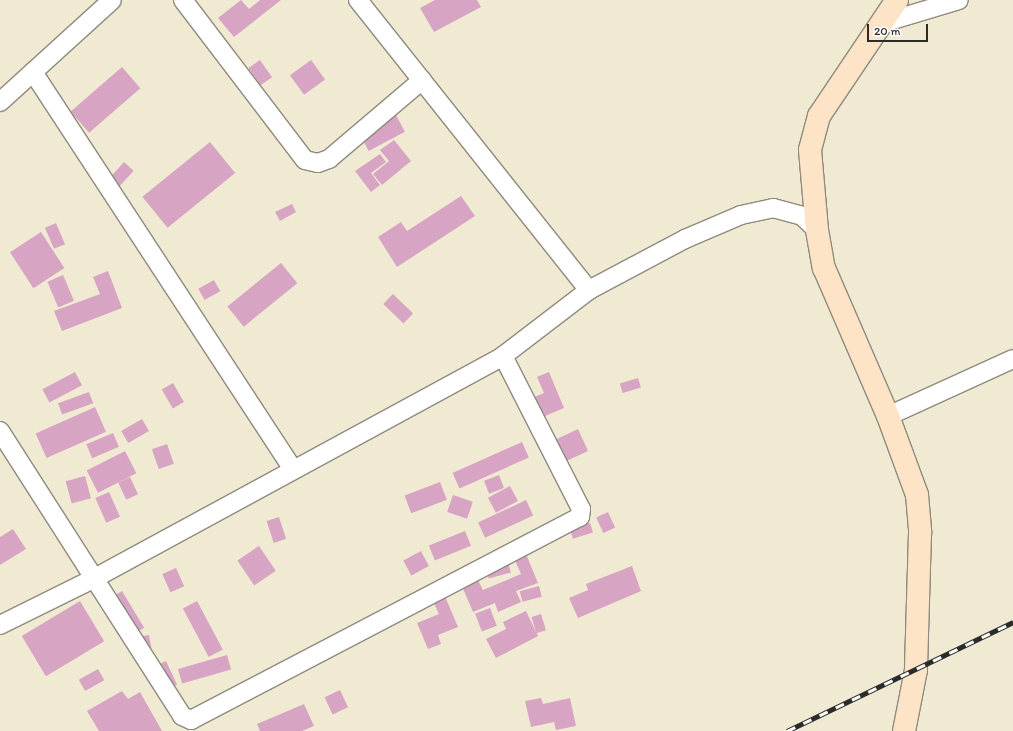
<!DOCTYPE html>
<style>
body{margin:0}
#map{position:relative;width:1013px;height:731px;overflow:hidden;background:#f1ead3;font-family:Itim,sans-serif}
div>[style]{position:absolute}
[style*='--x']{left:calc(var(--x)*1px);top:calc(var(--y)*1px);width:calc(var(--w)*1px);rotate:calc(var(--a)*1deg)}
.building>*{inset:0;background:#d8a4c3;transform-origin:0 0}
.roads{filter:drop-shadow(1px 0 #8e8a7f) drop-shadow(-1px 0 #8e8a7f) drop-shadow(0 1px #8e8a7f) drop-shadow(0 -1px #8e8a7f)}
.street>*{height:18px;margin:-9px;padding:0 9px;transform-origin:9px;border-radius:9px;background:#fff}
.secondary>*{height:22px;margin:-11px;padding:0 11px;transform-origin:11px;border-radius:11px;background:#fee4c6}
.rail>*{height:4.5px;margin-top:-2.25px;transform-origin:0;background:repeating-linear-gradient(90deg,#fff 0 9px,#2b2b2b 0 18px);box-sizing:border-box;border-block:1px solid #2b2b2b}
span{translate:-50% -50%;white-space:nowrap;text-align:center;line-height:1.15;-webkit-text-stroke:3px #fff;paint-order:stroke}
.scale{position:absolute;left:867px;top:24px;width:61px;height:18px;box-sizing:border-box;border:2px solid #2b2b2b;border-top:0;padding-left:5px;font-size:12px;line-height:14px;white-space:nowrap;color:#2b2b2b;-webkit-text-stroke:3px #fff;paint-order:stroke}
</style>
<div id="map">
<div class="building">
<div style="clip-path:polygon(241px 0,249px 9px,260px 0,281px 0,234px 37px,218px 18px)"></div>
<div style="clip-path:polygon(435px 0,477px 0,481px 7px,434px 32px,420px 8px)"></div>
<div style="left:260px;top:60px;width:21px;height:14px;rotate:55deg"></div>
<div style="left:311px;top:60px;width:24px;height:26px;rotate:54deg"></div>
<div style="left:122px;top:67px;width:28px;height:68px;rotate:49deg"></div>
<div style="left:396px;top:115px;width:19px;height:41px;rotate:62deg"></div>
<div style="clip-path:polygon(394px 140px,411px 161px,382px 185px,373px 174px,389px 161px,380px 150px)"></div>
<div style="left:210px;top:142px;width:40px;height:87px;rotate:51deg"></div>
<div style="clip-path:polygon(380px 154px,386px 162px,371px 173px,380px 185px,371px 192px,355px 171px)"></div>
<div style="left:124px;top:162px;width:13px;height:27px;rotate:42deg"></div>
<div style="clip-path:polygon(461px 196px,475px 216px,397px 267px,378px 237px,401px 222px,407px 231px)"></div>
<div style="clip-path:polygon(292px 204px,296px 212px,280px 221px,275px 212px)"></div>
<div style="left:56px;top:223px;width:23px;height:12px;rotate:67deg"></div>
<div style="left:41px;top:232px;width:43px;height:37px;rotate:57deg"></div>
<div style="left:281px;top:263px;width:26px;height:69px;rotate:51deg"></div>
<div style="clip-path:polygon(108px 271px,122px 308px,62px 331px,54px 311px,100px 294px,93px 277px)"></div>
<div style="left:63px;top:275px;width:28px;height:17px;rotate:67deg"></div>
<div style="left:214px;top:280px;width:13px;height:18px;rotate:61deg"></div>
<div style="left:393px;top:294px;width:28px;height:14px;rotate:44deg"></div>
<div style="left:75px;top:372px;width:15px;height:37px;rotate:62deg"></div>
<div style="clip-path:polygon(549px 372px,564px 408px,531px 422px,522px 402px,544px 393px,537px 377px)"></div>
<div style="left:638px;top:378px;width:10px;height:19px;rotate:73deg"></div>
<div style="left:173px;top:383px;width:22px;height:13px;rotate:60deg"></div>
<div style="left:89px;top:392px;width:12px;height:33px;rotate:70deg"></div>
<div style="left:95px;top:407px;width:27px;height:65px;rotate:66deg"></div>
<div style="left:142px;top:419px;width:14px;height:24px;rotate:60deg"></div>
<div style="clip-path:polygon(578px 429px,588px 451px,562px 463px,542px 446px)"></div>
<div style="left:113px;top:433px;width:15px;height:29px;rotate:67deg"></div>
<div style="left:522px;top:442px;width:17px;height:76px;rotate:66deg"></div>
<div style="left:167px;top:444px;width:21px;height:16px;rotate:71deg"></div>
<div style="left:125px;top:451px;width:25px;height:43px;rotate:63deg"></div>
<div style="left:499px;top:475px;width:14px;height:16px;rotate:69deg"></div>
<div style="left:85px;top:476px;width:23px;height:20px;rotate:75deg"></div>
<div style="left:130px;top:477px;width:19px;height:13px;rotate:65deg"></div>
<div style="left:440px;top:482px;width:19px;height:38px;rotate:69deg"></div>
<div style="left:510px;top:486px;width:17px;height:25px;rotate:62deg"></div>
<div style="left:109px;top:492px;width:27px;height:15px;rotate:66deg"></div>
<div style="left:453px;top:495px;width:21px;height:18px;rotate:19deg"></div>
<div style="left:526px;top:500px;width:17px;height:53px;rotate:65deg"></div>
<div style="left:608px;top:512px;width:17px;height:13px;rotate:65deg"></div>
<div style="left:279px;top:517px;width:23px;height:13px;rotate:72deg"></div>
<div style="left:590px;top:523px;width:10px;height:21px;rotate:73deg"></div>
<div style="clip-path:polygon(13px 529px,26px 549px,0 565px,0 537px)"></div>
<div style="left:465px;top:531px;width:16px;height:39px;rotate:68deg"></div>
<div style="left:259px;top:546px;width:30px;height:26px;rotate:56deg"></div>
<div style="left:421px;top:551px;width:17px;height:20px;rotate:62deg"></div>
<div style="clip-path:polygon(526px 554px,538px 583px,516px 591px,521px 602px,498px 612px,495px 603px,473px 612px,461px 584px,477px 578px,483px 590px,521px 574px,514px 558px)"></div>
<div style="left:508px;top:562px;width:11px;height:23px;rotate:75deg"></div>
<div style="clip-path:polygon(632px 566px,641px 591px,578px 618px,569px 598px,588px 590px,586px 584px)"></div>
<div style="left:176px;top:568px;width:20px;height:15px;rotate:66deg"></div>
<div style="left:539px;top:586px;width:11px;height:20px;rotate:75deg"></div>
<div style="left:122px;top:591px;width:43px;height:16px;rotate:59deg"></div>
<div style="clip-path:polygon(444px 594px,458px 627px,438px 635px,441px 644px,428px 649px,417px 623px,439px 614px,432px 599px)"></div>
<div style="left:80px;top:601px;width:47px;height:68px;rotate:59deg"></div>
<div style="left:197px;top:601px;width:55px;height:16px;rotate:62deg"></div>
<div style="left:490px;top:608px;width:19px;height:16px;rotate:69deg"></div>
<div style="clip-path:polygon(526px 611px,538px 636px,496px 658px,486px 639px,506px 629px,503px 622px)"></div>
<div style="left:541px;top:614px;width:17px;height:10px;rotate:73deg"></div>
<div style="left:149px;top:635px;width:17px;height:13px;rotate:80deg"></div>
<div style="left:227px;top:655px;width:15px;height:51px;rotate:74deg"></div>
<div style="left:166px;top:661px;width:26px;height:15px;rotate:65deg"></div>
<div style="left:98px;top:669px;width:13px;height:22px;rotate:61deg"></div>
<div style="left:340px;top:690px;width:19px;height:17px;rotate:65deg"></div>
<div style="clip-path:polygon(122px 691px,128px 699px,140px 692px,162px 731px,99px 731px,87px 711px)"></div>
<div style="clip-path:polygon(541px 698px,543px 704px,570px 698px,576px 726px,556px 730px,554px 722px,531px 727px,525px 701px)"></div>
<div style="clip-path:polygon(304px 704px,314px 726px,302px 731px,260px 731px,257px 724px)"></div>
</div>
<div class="roads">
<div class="street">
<div style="--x:183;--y:0;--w:201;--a:52.7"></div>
<div style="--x:305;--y:160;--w:13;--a:13"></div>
<div style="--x:318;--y:163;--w:12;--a:-20"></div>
<div style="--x:329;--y:159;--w:122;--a:-40.3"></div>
<div style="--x:358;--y:0;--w:371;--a:51.5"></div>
<div style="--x:883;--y:23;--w:79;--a:-16.8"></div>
<div style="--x:33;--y:72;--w:475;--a:56.8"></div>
<div style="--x:0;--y:102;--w:151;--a:-42.3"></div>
<div style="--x:888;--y:416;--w:137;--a:-24.5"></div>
<div style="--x:0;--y:431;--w:338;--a:57.4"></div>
<div style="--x:182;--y:716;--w:10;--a:24"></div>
<div style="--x:191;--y:720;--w:439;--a:-27.6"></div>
<div style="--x:580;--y:517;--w:8;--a:-83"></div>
<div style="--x:581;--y:509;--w:172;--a:-117"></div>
<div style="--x:0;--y:625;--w:104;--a:-26.3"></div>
<div style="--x:93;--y:579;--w:467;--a:-28.5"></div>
<div style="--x:503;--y:356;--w:108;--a:-37.5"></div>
<div style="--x:589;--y:290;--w:109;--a:-28"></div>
<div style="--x:685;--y:239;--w:61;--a:-23.2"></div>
<div style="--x:741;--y:215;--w:33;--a:-12"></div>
<div style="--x:773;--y:208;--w:30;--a:15"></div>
<div style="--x:802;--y:216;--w:21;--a:43"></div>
</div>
<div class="secondary">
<div style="--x:897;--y:0;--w:140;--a:123.9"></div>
<div style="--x:819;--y:116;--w:35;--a:105"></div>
<div style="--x:810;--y:150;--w:80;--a:85"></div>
<div style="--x:817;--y:230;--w:39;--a:80"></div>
<div style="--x:824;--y:268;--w:161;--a:66.6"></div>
<div style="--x:888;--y:416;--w:84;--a:69.8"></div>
<div style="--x:917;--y:495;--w:38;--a:85"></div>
<div style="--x:920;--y:533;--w:137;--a:91.7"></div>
<div style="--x:916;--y:670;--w:62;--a:101.1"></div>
</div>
</div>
<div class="rail">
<div style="--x:787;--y:731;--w:251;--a:-25.7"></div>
</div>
<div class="scale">20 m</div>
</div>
